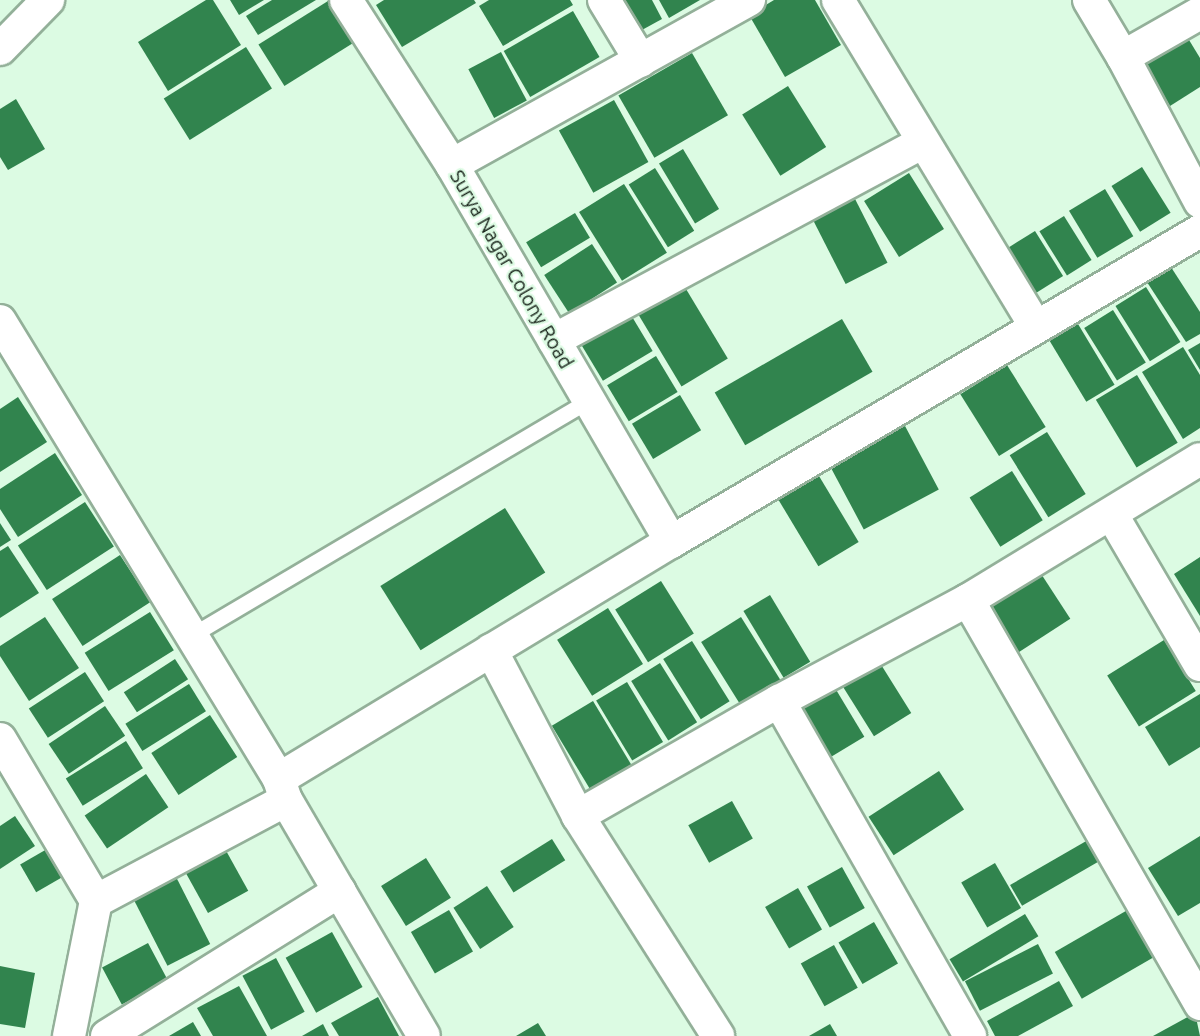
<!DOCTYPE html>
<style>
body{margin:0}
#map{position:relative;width:1200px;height:1036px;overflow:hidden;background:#dcfbe3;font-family:Ubuntu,sans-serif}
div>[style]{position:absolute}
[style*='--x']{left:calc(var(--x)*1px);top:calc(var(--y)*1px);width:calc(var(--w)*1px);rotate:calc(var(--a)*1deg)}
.building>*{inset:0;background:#31844e;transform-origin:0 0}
.roads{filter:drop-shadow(2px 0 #93b099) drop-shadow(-2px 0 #93b099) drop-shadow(0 2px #93b099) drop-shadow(0 -2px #93b099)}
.service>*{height:15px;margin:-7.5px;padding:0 7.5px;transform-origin:7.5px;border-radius:7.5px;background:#fff}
.minor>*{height:32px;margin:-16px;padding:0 16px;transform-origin:16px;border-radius:16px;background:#fff}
span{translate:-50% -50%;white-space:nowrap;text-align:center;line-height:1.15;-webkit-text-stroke:4.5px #dcfbe3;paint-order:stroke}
.street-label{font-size:20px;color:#1a251c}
</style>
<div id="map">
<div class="building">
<div style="clip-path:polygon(206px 0,213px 0,241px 45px,168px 91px,138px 42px)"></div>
<div style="clip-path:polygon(230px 0,264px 0,239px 15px)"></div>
<div style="clip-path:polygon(272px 0,316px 0,258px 35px,246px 16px)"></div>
<div style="clip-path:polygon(384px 0,474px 0,476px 3px,402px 47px,376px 5px)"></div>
<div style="clip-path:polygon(489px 0,570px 0,573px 5px,503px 46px,479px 6px)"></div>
<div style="clip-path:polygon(612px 0,652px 0,662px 19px,631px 36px)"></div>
<div style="clip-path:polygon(659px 0,700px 0,669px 18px)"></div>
<div style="clip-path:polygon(774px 0,815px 0,841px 45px,785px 77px,749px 15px)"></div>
<div style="left:328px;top:1px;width:49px;height:82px;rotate:58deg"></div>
<div style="left:573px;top:11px;width:53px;height:80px;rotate:60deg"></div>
<div style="clip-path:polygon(1186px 35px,1200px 58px,1200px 87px,1170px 106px,1142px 62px)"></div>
<div style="left:246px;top:47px;width:49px;height:97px;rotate:58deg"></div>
<div style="left:501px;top:52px;width:55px;height:37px;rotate:62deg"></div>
<div style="left:692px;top:53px;width:72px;height:85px;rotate:60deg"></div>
<div style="left:788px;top:86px;width:72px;height:54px;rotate:58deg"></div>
<div style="clip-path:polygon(16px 99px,45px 149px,8px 170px,0 157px,0 109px)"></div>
<div style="left:614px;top:100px;width:71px;height:63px;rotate:61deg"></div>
<div style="left:683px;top:149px;width:70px;height:28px;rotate:59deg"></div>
<div style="left:1142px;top:167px;width:54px;height:36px;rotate:58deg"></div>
<div style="left:655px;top:168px;width:74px;height:31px;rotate:58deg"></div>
<div style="left:909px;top:173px;width:66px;height:53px;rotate:58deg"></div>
<div style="left:624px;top:184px;width:81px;height:53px;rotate:58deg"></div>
<div style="left:1105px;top:189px;width:55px;height:42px;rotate:59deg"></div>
<div style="left:853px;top:195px;width:76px;height:47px;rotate:63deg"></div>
<div style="left:575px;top:213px;width:29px;height:57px;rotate:59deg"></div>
<div style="left:1064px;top:216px;width:52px;height:29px;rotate:58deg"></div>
<div style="left:1035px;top:231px;width:53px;height:40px;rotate:58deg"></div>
<div style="left:592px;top:244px;width:46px;height:57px;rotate:57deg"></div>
<div style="clip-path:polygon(1169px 264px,1200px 312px,1200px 334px,1186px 342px,1145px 279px)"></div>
<div style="left:683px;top:284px;width:87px;height:54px;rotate:59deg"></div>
<div style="left:1146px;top:287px;width:65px;height:36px;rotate:58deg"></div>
<div style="left:1113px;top:310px;width:62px;height:34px;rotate:58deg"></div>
<div style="left:631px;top:315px;width:42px;height:58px;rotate:59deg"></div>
<div style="left:842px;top:319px;width:61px;height:147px;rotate:60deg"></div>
<div style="left:1078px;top:324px;width:71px;height:33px;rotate:59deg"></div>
<div style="clip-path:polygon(1200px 343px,1200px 370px,1188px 350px)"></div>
<div style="clip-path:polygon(1183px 347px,1200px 375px,1200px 428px,1183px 439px,1142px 372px)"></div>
<div style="left:656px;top:356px;width:42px;height:57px;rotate:59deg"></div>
<div style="left:1007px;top:365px;width:73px;height:55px;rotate:58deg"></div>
<div style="left:1137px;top:375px;width:79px;height:48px;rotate:59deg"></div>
<div style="left:680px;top:395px;width:41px;height:56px;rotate:59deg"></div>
<div style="clip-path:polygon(18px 397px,47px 442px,0 472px,0 409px)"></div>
<div style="left:905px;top:426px;width:72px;height:85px;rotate:62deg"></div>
<div style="left:1047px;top:432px;width:73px;height:44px;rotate:58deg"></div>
<div style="clip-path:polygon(55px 453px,82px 495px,18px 537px,0 509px,0 489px)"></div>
<div style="left:1012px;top:471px;width:58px;height:50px;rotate:58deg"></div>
<div style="left:819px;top:476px;width:77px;height:47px;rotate:59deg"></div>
<div style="left:85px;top:502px;width:53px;height:80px;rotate:57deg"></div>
<div style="left:505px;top:508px;width:76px;height:147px;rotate:58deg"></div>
<div style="clip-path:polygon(0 523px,11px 540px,0 547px)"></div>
<div style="clip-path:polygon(8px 546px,39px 593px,0 618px,0 551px)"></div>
<div style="left:120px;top:555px;width:56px;height:81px;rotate:57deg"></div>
<div style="clip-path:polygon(1200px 557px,1200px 616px,1174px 574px)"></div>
<div style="left:1036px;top:566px;width:63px;height:67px;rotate:57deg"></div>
<div style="left:661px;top:581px;width:62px;height:54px;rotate:58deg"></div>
<div style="left:770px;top:595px;width:78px;height:31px;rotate:59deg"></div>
<div style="left:608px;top:608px;width:66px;height:60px;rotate:58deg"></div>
<div style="left:150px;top:612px;width:45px;height:77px;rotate:58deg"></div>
<div style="clip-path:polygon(45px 617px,79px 668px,29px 701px,0 656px,0 646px)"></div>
<div style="left:741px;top:617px;width:75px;height:47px;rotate:58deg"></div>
<div style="left:1164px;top:640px;width:60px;height:67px;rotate:58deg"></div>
<div style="left:692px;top:641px;width:71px;height:34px;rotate:58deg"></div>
<div style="left:175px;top:659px;width:24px;height:61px;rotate:57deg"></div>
<div style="left:660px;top:663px;width:70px;height:34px;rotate:58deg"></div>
<div style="left:880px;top:663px;width:59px;height:44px;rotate:58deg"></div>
<div style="left:85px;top:672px;width:35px;height:67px;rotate:57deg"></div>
<div style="left:627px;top:682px;width:70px;height:36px;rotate:59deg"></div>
<div style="left:189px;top:684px;width:32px;height:75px;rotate:58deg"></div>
<div style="left:835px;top:688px;width:57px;height:44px;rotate:59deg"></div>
<div style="clip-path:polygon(1200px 694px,1200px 747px,1169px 766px,1145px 727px)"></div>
<div style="left:593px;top:701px;width:78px;height:48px;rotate:59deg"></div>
<div style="left:105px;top:706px;width:36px;height:68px;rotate:56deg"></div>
<div style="left:210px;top:715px;width:50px;height:70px;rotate:57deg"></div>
<div style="left:126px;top:741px;width:32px;height:71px;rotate:58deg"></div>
<div style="left:939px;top:771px;width:46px;height:84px;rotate:57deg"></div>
<div style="left:146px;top:774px;width:40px;height:74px;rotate:56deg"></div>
<div style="left:732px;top:801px;width:43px;height:50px;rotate:61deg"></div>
<div style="clip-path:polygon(15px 816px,35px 846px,0 869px,0 826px)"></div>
<div style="clip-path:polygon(1200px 836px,1200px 903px,1178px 916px,1148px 868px)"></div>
<div style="left:552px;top:839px;width:25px;height:61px;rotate:58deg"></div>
<div style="left:1088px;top:840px;width:24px;height:90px;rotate:60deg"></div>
<div style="left:224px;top:847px;width:50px;height:46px;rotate:61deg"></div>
<div style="left:47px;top:849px;width:32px;height:31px;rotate:60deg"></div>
<div style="left:426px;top:858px;width:47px;height:53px;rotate:58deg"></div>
<div style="left:995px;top:863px;width:52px;height:39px;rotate:60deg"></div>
<div style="left:842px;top:867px;width:47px;height:40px;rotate:61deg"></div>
<div style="left:173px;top:871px;width:82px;height:48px;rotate:63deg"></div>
<div style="left:487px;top:886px;width:49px;height:40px;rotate:57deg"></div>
<div style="left:798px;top:888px;width:48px;height:38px;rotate:60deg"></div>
<div style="left:1131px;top:908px;width:54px;height:88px;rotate:60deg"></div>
<div style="left:449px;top:910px;width:48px;height:44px;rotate:60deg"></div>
<div style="left:1025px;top:914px;width:26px;height:88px;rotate:59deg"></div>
<div style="left:874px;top:922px;width:48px;height:41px;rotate:60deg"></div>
<div style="left:332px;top:932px;width:63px;height:53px;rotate:61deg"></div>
<div style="left:148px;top:943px;width:42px;height:52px;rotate:62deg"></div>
<div style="left:1038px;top:944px;width:33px;height:82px;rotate:63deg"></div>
<div style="left:834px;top:945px;width:49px;height:38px;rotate:61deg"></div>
<div style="left:276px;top:958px;width:61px;height:38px;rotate:62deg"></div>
<div style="clip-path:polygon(0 966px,35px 973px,25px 1028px,0 1024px)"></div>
<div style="clip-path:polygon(1059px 981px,1073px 1006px,1018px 1036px,995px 1036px,987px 1021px)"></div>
<div style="clip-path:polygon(239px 986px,267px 1036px,213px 1036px,197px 1008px)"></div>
<div style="clip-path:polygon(378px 997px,399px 1036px,339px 1036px,331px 1023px)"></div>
<div style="clip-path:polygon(1195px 1013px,1200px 1036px,1153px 1036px)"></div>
<div style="clip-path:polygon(193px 1022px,201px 1036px,169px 1036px)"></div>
<div style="clip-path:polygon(538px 1023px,546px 1036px,516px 1036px)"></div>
<div style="clip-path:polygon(323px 1024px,329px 1036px,302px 1036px)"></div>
<div style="clip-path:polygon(830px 1024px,837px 1036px,809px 1036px)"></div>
</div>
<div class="roads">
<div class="service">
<div style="--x:192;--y:635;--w:461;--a:-30.6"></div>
</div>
<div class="minor">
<div style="--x:346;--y:0;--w:196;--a:57.3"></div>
<div style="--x:452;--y:165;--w:436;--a:59.8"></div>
<div style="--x:604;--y:0;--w:71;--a:58.8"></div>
<div style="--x:838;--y:0;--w:382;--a:58.8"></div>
<div style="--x:1089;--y:0;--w:66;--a:59.2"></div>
<div style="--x:1123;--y:57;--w:89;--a:-29.7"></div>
<div style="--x:0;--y:49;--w:69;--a:-45.6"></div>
<div style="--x:1123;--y:57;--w:164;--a:62"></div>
<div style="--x:452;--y:165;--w:340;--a:-29.1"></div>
<div style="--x:0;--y:321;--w:536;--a:58.65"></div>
<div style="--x:279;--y:779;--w:22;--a:72"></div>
<div style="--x:286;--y:800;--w:273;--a:59.7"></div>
<div style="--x:554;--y:340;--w:417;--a:-28.2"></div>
<div style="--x:1112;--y:515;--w:174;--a:59.6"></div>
<div style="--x:968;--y:600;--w:466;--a:60.1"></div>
<div style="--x:491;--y:650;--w:187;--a:62.3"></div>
<div style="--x:578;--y:816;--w:261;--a:57.5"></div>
<div style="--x:779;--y:701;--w:386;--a:60.3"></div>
<div style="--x:0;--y:739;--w:188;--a:59.3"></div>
<div style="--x:279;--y:779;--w:458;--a:-31.2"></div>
<div style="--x:671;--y:542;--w:614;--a:-30.45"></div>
<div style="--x:578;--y:816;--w:232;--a:-29.8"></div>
<div style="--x:779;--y:701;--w:214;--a:-28.1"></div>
<div style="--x:968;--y:600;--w:271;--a:-31.3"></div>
<div style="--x:69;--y:1036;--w:138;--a:-78.7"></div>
<div style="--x:96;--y:901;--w:215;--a:-28"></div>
<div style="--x:107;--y:1036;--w:274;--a:-31.9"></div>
</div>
</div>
<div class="street-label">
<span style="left:512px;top:269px;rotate:60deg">Surya Nagar Colony Road</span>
</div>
</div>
